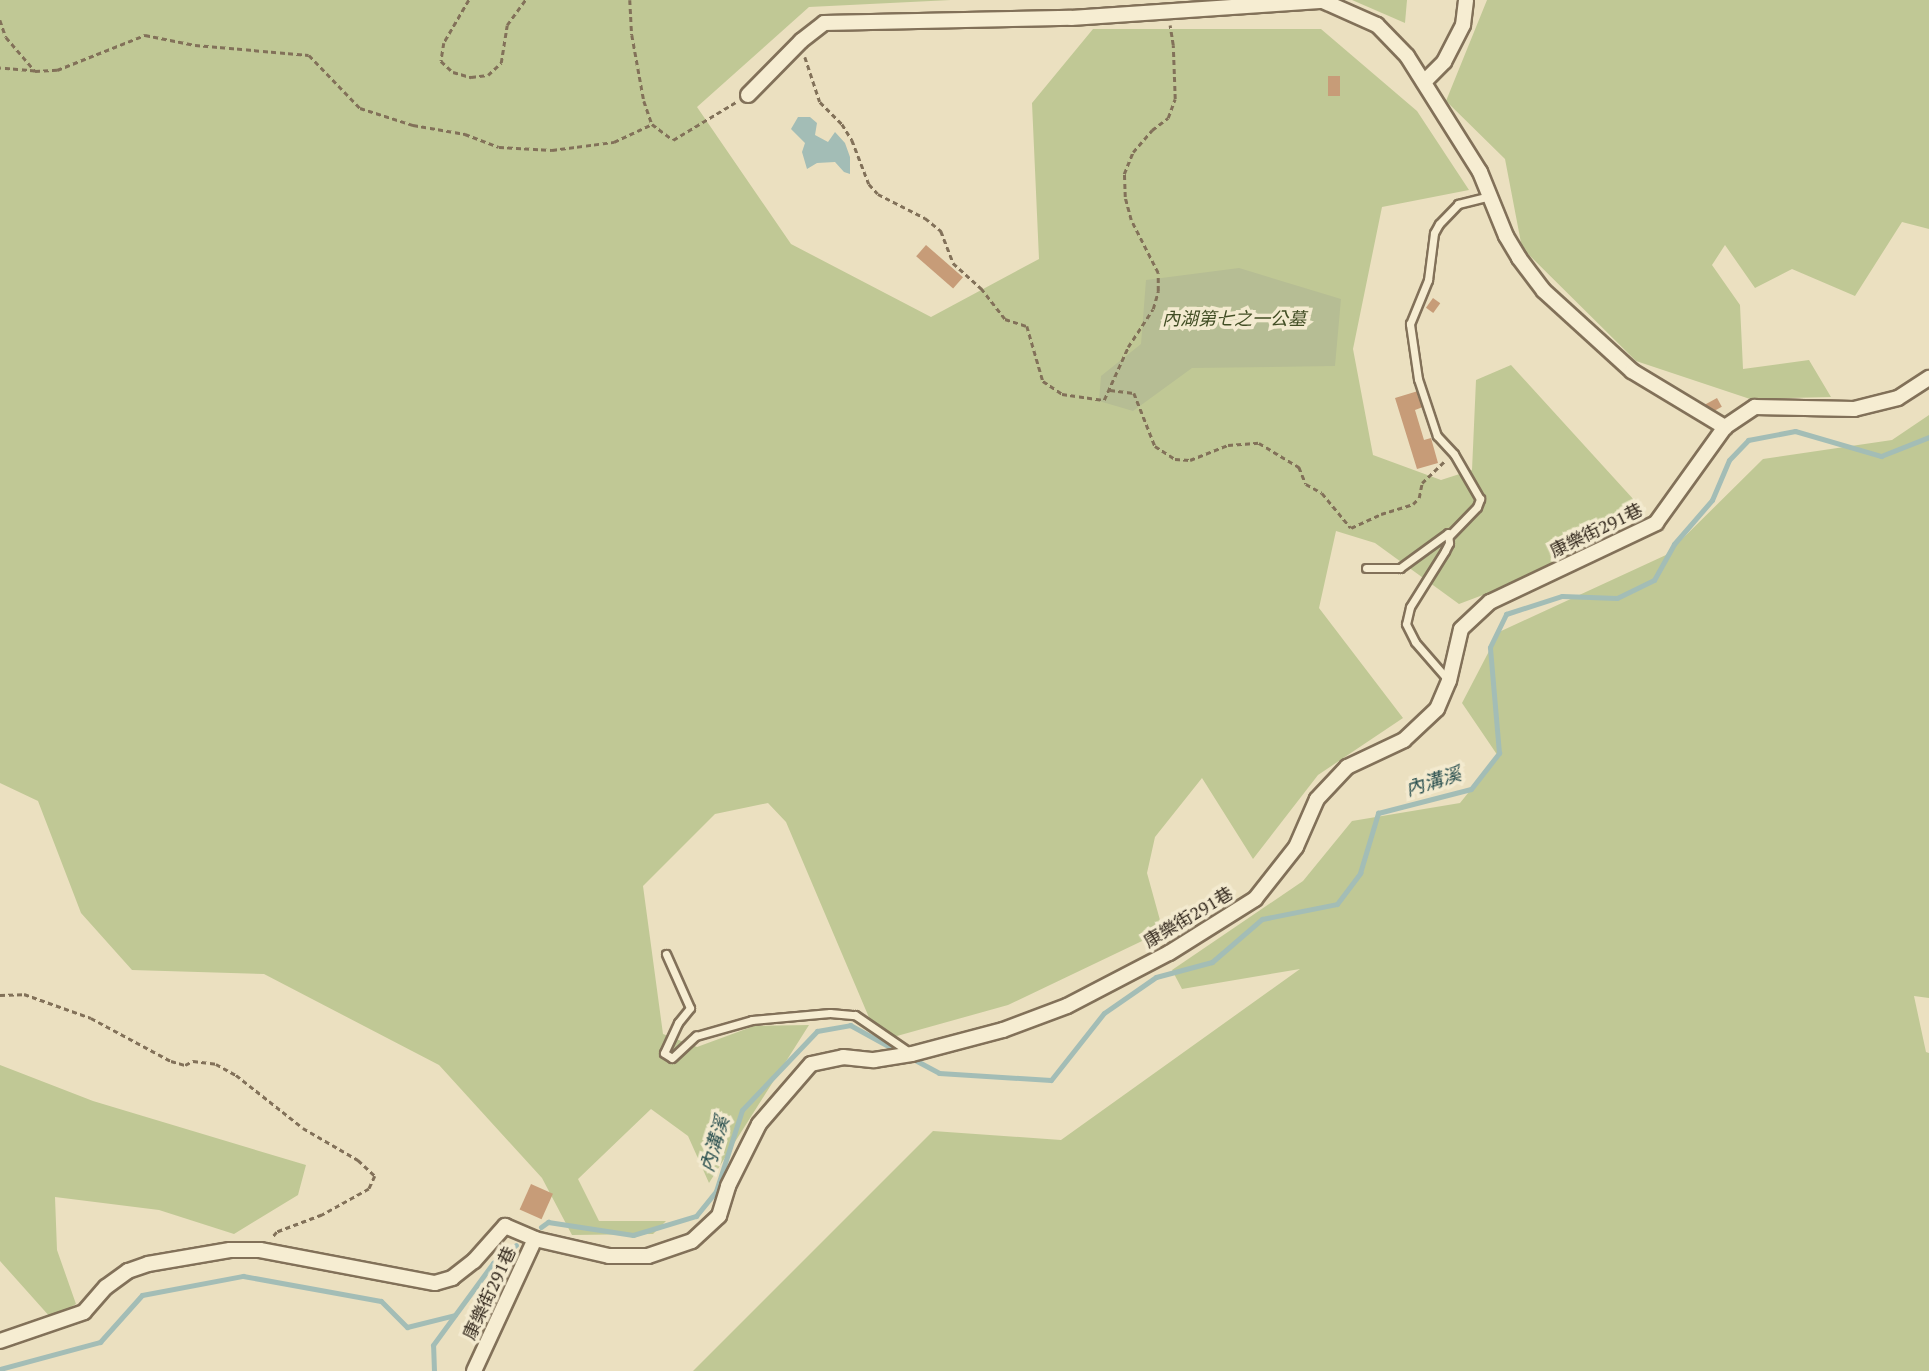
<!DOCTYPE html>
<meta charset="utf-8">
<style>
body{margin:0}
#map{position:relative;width:1929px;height:1371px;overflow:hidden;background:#ebe0c0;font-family:"PT Serif","Noto Sans TC",serif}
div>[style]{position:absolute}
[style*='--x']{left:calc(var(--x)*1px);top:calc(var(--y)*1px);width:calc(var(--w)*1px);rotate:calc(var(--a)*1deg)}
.green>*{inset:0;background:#c0c895}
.cemetery>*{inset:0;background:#b6bd94}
.water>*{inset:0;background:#a3bdb6}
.stream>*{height:5px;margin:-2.5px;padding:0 2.5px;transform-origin:2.5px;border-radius:2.5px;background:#a3bdb6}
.building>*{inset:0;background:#c79c78;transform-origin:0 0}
.path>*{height:2.5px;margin-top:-1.25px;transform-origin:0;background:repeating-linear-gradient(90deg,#827159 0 5px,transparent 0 8.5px)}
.roads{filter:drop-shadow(2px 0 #827159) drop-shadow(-2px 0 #827159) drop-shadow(0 2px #827159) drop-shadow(0 -2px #827159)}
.service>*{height:7px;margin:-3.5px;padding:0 3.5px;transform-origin:3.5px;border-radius:3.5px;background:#f6edd2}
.minor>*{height:14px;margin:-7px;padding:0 7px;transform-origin:7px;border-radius:7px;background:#f6edd2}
span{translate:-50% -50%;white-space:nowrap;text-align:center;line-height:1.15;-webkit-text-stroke:7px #f3eacf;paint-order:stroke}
.park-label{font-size:18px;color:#424e24;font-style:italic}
.street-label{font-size:18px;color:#33281d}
.water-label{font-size:19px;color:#2d5251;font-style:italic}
</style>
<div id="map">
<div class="green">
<div style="clip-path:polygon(0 0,951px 0,809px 7px,697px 107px,791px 244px,931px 317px,1039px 259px,1032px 103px,1093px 29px,1321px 29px,1417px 111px,1469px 190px,1382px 207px,1353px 349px,1373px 455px,1441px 480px,1472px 470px,1476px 380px,1511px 365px,1645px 512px,1544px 572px,1459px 604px,1375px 543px,1336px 531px,1319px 608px,1403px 718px,1318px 775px,1253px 859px,1202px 778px,1155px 837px,1147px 873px,1163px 931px,1008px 1005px,879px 1041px,786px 822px,768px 803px,715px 814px,643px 886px,663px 1034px,697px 1047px,754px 1026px,809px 1025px,709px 1183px,688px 1136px,651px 1109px,578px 1179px,599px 1221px,666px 1221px,653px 1234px,572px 1235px,542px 1178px,439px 1065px,264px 974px,132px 970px,81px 913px,38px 801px,0 783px)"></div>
<div style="clip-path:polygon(1352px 0,1407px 0,1405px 23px)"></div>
<div style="clip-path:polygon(1487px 0,1929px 0,1929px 229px,1902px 222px,1855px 296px,1792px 269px,1755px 288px,1725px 245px,1712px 265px,1740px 305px,1743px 369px,1809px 360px,1831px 397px,1750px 399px,1636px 361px,1522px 248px,1505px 159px,1446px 101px)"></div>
<div style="clip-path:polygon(1929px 415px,1929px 998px,1914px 996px,1926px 1052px,1929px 1053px,1929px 1371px,693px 1371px,933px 1131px,1061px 1140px,1300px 969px,1182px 989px,1172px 970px,1303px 881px,1352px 821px,1460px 803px,1498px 756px,1462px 703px,1499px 632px,1666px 555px,1763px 459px,1892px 440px)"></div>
<div style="clip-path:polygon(0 1065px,93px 1101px,306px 1165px,298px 1195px,234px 1234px,159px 1210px,55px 1197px,57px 1250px,76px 1304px,51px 1318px,0 1261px)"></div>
</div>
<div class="cemetery">
<div style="clip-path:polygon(1239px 268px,1341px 299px,1335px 366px,1192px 368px,1133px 411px,1099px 401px,1101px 376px,1141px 344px,1146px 280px)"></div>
</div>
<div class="water">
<div style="clip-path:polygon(798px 117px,810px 117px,817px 123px,815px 135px,828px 142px,835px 132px,845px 143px,850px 157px,850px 174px,844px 172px,835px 162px,817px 163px,807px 169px,802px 152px,805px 143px,791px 129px)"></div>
</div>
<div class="stream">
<div style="--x:915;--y:1060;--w:27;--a:28"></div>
<div style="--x:939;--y:1073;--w:112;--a:3.6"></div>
<div style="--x:1051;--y:1080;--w:85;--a:-51.7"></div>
<div style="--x:1104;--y:1013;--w:63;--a:-34.7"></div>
<div style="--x:1156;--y:977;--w:58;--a:-15"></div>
<div style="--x:1212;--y:962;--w:66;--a:-40.7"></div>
<div style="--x:1262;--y:919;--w:76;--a:-11.3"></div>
<div style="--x:1337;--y:904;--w:39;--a:-53"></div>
<div style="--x:1360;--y:873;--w:63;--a:-73.3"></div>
<div style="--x:1378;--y:813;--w:96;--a:-14.5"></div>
<div style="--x:1471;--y:789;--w:46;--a:-52.1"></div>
<div style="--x:1499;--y:753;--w:106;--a:-94.9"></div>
<div style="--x:1490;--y:647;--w:37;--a:-64"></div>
<div style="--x:1506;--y:614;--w:59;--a:-17.8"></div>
<div style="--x:1562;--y:596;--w:55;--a:2.1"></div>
<div style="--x:1617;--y:598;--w:41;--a:-25.9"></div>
<div style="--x:1654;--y:580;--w:41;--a:-60.9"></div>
<div style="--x:1674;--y:544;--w:58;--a:-49.2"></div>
<div style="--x:1712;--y:500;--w:43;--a:-67"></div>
<div style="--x:1729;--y:460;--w:28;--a:-46"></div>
<div style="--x:1748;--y:440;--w:48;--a:-10.8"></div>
<div style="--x:1795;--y:431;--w:90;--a:16.2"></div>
<div style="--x:1881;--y:456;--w:52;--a:-21.6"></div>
<div style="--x:541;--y:1227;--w:9;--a:-36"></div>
<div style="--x:548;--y:1222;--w:86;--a:8.7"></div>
<div style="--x:633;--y:1235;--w:66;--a:-16.8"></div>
<div style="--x:696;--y:1216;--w:32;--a:-51"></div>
<div style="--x:716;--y:1191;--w:85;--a:-72.2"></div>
<div style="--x:742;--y:1110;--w:109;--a:-46.5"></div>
<div style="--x:817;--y:1031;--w:34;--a:-10"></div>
<div style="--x:850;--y:1025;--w:54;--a:29"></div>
<div style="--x:0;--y:1369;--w:104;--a:-15.1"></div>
<div style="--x:100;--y:1342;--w:63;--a:-48.2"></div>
<div style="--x:142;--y:1295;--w:103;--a:-10.7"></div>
<div style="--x:243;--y:1276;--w:140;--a:10.3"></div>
<div style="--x:381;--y:1301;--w:37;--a:45"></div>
<div style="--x:407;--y:1327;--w:49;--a:-14"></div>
<div style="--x:434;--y:1371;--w:26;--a:-92"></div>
<div style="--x:433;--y:1345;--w:102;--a:-53.8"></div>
<div style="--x:493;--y:1263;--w:29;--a:-38"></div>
</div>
<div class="building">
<div style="left:1328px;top:76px;width:12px;height:20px"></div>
<div style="left:926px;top:245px;width:49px;height:15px;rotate:41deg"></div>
<div style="left:1433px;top:298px;width:9px;height:12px;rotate:36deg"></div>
<div style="clip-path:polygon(1418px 391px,1423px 407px,1415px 410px,1424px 440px,1431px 438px,1438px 463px,1417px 469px,1395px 398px)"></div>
<div style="left:1717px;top:398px;width:10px;height:13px;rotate:61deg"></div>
<div style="left:531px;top:1184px;width:24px;height:28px;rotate:24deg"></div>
</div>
<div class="path">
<div style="--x:469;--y:0;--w:50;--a:120.2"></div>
<div style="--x:444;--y:43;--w:18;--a:99"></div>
<div style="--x:441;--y:61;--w:16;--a:43"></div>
<div style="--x:453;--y:72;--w:19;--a:16"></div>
<div style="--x:471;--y:77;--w:17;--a:-7"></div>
<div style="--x:488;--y:75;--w:18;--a:-43"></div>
<div style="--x:501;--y:63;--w:38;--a:-81"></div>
<div style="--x:507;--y:25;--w:31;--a:-54"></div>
<div style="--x:630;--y:0;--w:35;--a:87"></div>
<div style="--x:632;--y:35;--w:67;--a:79.7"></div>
<div style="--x:644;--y:101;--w:24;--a:71"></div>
<div style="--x:652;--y:124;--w:26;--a:37"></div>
<div style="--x:673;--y:140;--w:74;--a:-31.1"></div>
<div style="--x:0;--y:20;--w:18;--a:71"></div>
<div style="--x:6;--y:37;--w:45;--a:49.5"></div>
<div style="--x:35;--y:71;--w:35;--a:-175"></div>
<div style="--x:805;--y:57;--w:47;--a:71.6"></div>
<div style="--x:820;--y:102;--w:31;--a:45"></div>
<div style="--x:842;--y:124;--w:19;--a:58"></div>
<div style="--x:852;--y:140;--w:47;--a:68.9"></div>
<div style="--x:869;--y:184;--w:13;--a:48"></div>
<div style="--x:878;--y:194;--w:53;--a:27.1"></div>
<div style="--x:925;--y:218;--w:21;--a:39"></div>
<div style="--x:941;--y:231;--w:34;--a:69"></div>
<div style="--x:953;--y:263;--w:38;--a:42"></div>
<div style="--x:981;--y:288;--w:39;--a:52"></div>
<div style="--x:1005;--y:319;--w:23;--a:18"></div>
<div style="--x:1027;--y:326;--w:57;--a:73.8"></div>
<div style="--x:1043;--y:381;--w:23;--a:34"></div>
<div style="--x:1062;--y:394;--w:42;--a:8.1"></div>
<div style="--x:1104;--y:400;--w:58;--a:-65.6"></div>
<div style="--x:1128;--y:347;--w:45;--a:-56.7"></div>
<div style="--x:1153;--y:309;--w:19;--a:-74"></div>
<div style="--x:1158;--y:291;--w:18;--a:-90"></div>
<div style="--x:1158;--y:273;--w:59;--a:-117"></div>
<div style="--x:1131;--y:220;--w:24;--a:-105"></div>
<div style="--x:1125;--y:197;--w:23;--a:-92"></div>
<div style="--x:1124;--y:174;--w:24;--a:-68"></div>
<div style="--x:1133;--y:152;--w:29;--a:-49"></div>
<div style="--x:1152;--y:130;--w:20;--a:-37"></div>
<div style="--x:1168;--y:118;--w:20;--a:-70"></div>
<div style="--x:1175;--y:99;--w:54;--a:-92.1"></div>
<div style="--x:1173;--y:45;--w:20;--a:-99"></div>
<div style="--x:35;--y:71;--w:22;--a:-3"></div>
<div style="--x:57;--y:70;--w:95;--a:-21.7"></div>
<div style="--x:145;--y:35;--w:51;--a:11.3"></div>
<div style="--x:195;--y:45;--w:114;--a:5"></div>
<div style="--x:309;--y:55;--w:74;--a:46.1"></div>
<div style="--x:360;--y:108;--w:56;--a:17.8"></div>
<div style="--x:413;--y:125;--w:53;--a:9.8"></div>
<div style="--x:465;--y:134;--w:36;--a:21"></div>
<div style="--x:499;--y:147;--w:53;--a:3.2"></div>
<div style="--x:552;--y:150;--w:63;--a:-7.4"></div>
<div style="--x:614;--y:142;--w:42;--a:-25.3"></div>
<div style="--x:1110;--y:390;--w:24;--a:7"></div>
<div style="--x:1134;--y:393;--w:57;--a:68.4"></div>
<div style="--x:1155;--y:446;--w:24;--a:33"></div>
<div style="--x:1175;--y:459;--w:15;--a:4"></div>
<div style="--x:1190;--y:460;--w:41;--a:-21.5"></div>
<div style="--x:1228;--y:445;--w:31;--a:-4"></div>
<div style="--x:1259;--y:443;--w:47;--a:31"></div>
<div style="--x:1299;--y:467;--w:18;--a:68"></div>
<div style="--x:1306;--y:484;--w:18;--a:29"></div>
<div style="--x:1322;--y:493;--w:45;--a:50.4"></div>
<div style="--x:1351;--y:528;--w:33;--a:-25"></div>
<div style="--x:1381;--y:514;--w:34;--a:-17"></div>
<div style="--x:1413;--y:504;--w:8;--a:-45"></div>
<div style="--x:1419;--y:498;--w:15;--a:-79"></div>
<div style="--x:1422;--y:483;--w:32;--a:-44"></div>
<div style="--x:0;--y:995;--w:24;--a:-2"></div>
<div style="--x:24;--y:994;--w:71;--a:19.7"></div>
<div style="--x:91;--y:1018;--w:91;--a:28.3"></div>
<div style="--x:171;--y:1061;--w:15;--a:16"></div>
<div style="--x:185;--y:1065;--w:9;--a:-27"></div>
<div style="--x:193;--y:1061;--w:23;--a:7"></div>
<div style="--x:216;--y:1064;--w:23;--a:29"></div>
<div style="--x:236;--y:1075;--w:85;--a:38.3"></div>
<div style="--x:303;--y:1128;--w:64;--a:30.2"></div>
<div style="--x:358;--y:1160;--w:23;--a:43"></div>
<div style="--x:375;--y:1176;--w:14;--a:115"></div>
<div style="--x:369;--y:1189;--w:54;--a:151"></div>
<div style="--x:322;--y:1215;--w:48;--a:159.3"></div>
<div style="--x:277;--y:1232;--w:8;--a:130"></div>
</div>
<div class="roads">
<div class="service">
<div style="--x:1449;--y:536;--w:40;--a:-46"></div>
<div style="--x:1477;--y:507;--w:9;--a:-69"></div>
<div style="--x:1480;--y:499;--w:52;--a:-120"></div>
<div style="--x:1454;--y:454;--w:25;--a:-133"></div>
<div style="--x:1437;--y:436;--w:60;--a:-108.4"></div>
<div style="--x:1418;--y:379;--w:56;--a:-98.3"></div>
<div style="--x:1410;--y:324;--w:48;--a:-67.8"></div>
<div style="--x:1428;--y:280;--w:47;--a:-82.7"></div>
<div style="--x:1434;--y:233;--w:10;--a:-61"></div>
<div style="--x:1439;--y:224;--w:28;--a:-46"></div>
<div style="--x:1458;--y:204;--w:32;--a:-14"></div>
<div style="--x:1366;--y:568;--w:34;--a:0"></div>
<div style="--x:1400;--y:568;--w:59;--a:-36.1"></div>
<div style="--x:1448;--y:533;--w:10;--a:84"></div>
<div style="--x:1449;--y:543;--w:9;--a:117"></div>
<div style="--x:1445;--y:551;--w:66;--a:122"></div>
<div style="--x:1410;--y:607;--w:17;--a:103"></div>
<div style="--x:1406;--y:624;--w:20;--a:63"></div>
<div style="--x:1415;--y:642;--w:52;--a:48.9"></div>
<div style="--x:666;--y:954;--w:59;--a:66"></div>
<div style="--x:690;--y:1008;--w:19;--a:129"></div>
<div style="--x:678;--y:1023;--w:33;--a:115"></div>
<div style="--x:664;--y:1053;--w:9;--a:32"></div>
<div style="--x:672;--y:1058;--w:33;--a:-43"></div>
<div style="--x:696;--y:1036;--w:58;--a:-15.9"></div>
<div style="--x:752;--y:1020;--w:78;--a:-5.1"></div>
<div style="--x:830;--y:1013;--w:25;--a:5"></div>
<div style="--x:855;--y:1015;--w:65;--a:34.4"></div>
</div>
<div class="minor">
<div style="--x:1425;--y:81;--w:27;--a:-45"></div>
<div style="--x:1444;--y:62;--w:42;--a:-62.8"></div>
<div style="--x:1463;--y:25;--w:25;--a:-83"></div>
<div style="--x:748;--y:95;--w:76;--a:-45.5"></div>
<div style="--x:801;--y:41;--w:29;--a:-38"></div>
<div style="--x:824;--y:23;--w:247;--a:-1.2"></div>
<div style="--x:1071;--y:18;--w:253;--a:-3.9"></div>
<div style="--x:1323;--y:1;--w:59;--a:24"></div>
<div style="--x:1377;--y:25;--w:43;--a:45.9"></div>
<div style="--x:1407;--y:56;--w:137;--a:57.8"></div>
<div style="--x:1480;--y:172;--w:69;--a:67.9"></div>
<div style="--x:1506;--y:236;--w:26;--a:59"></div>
<div style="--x:1519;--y:258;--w:41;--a:52.9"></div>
<div style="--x:1544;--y:291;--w:119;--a:42.3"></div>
<div style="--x:1632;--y:371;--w:109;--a:31.1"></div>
<div style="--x:0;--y:1341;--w:89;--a:-19"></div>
<div style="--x:84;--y:1312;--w:33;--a:-49"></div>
<div style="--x:106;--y:1287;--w:27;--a:-36"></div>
<div style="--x:128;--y:1271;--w:21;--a:-19"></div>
<div style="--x:148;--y:1264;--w:83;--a:-9.7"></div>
<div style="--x:230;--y:1250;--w:30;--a:0"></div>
<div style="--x:260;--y:1250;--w:178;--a:10.7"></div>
<div style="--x:435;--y:1283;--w:18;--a:-16"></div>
<div style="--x:452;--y:1278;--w:28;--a:-38"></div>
<div style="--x:474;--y:1261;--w:47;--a:-48.5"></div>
<div style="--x:505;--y:1226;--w:33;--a:23"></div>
<div style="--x:474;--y:1371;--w:145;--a:-65.2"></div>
<div style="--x:535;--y:1239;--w:76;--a:12.9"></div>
<div style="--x:609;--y:1256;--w:39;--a:0"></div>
<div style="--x:648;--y:1256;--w:46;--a:-18.8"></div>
<div style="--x:692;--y:1241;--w:37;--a:-43"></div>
<div style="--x:719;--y:1216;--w:31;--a:-73"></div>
<div style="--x:728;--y:1186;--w:69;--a:-63.4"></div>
<div style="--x:759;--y:1124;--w:79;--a:-49.1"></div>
<div style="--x:811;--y:1064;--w:33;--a:-12"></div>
<div style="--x:843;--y:1057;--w:31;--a:6"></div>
<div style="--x:874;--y:1060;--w:38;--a:-9"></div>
<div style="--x:912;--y:1054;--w:94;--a:-14.8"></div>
<div style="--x:1003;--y:1030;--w:68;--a:-20.6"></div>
<div style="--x:1067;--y:1006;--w:115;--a:-27.5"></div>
<div style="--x:1169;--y:953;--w:102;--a:-32.1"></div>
<div style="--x:1255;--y:899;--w:66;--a:-51.7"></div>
<div style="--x:1296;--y:847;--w:52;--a:-66.4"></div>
<div style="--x:1317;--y:799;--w:44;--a:-46.8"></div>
<div style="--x:1347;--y:767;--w:63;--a:-25.3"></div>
<div style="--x:1404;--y:740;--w:45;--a:-43.2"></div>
<div style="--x:1437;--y:709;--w:30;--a:-67"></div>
<div style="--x:1449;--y:681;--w:53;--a:-77"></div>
<div style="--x:1461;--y:629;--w:40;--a:-43"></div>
<div style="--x:1490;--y:602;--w:184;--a:-25.4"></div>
<div style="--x:1656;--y:523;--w:118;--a:-54.3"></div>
<div style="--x:1725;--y:427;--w:36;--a:-34"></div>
<div style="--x:1755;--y:407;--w:99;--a:1.2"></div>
<div style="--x:1854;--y:409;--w:45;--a:-14"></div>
<div style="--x:1898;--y:398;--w:37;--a:-33"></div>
</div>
</div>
<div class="park-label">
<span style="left:1234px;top:318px">內湖第七之一公墓</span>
</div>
<div class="street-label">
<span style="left:1596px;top:530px;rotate:-26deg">康樂街291巷</span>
<span style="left:1188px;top:917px;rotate:-31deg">康樂街291巷</span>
<span style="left:489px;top:1293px;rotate:-65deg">康樂街291巷</span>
</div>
<div class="water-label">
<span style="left:1433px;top:781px;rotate:-17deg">內溝溪</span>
<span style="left:714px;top:1144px;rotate:-73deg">內溝溪</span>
</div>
</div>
